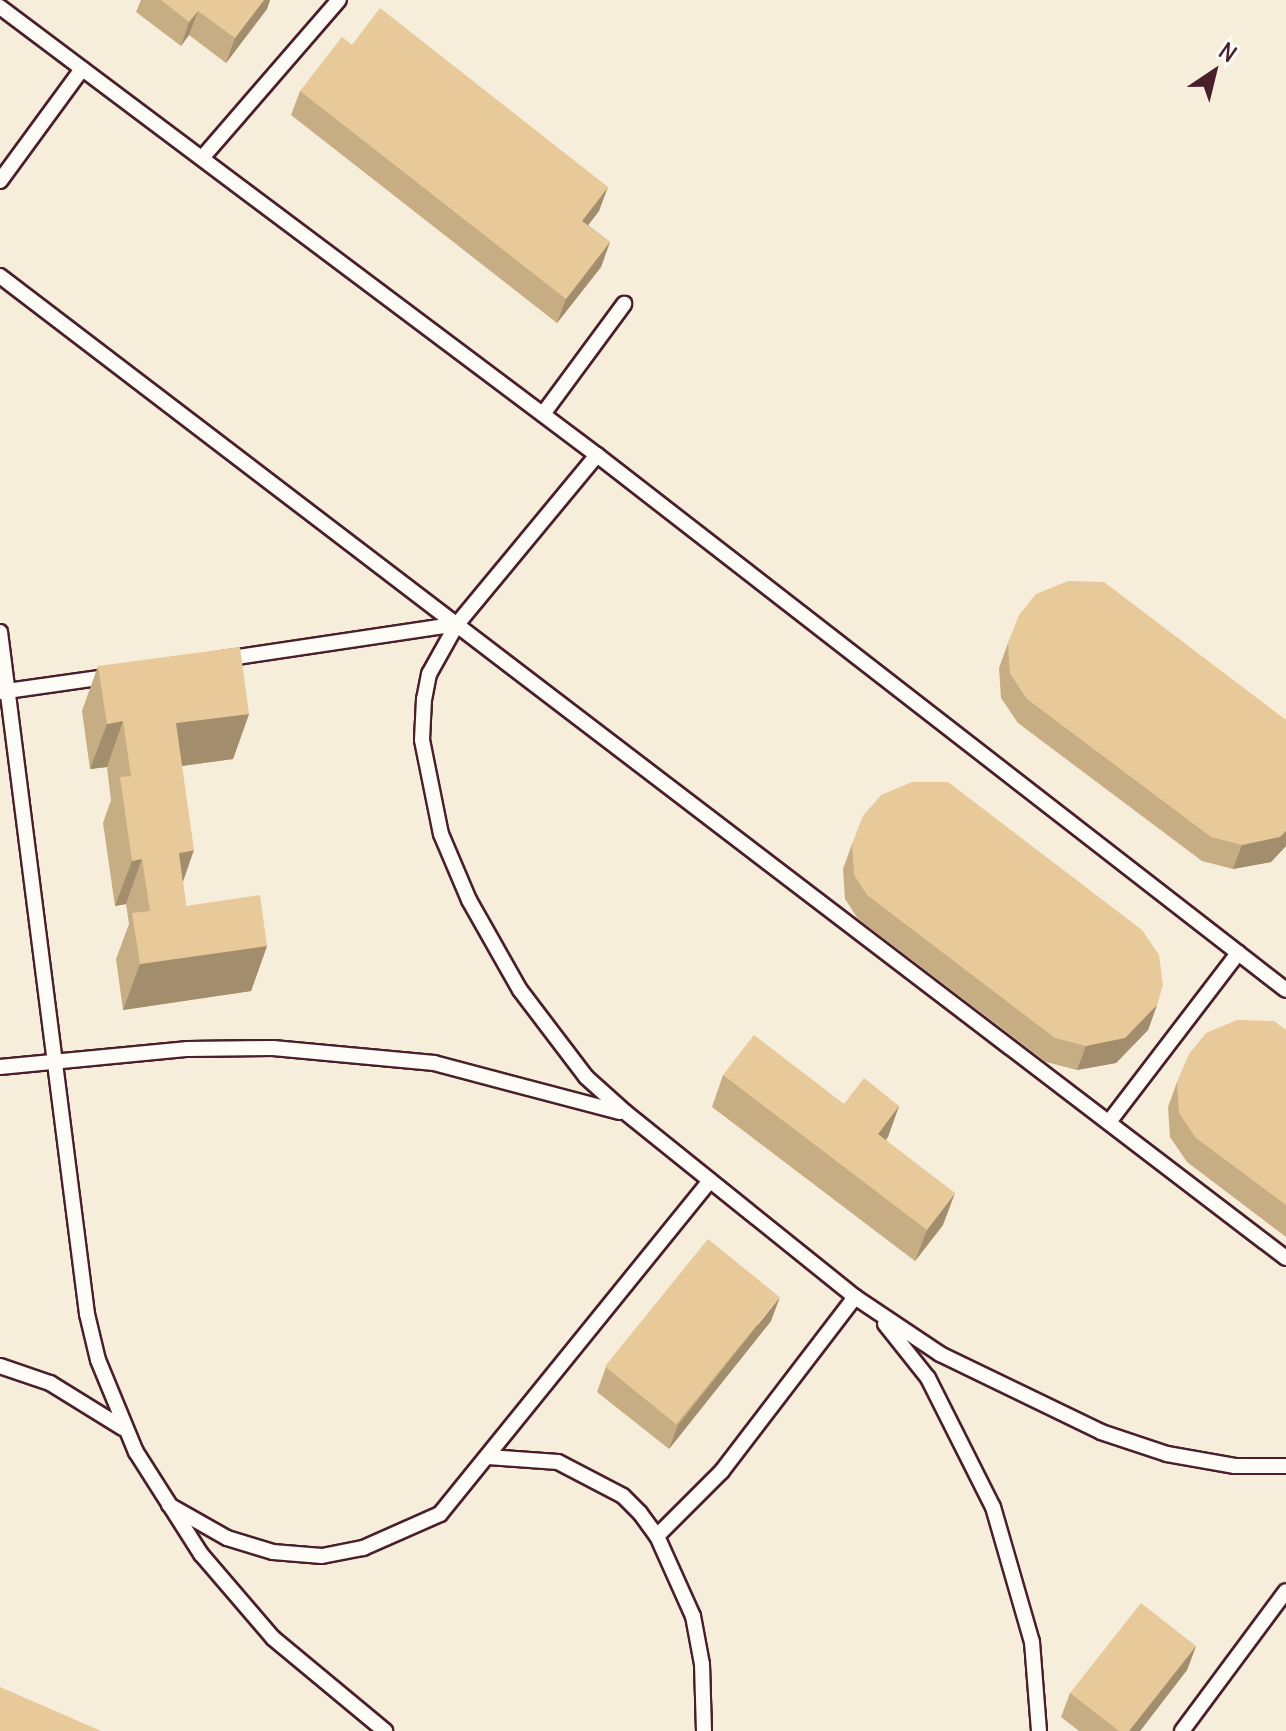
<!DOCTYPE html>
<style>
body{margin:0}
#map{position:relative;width:1286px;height:1731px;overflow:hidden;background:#f6eddb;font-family:Delius,sans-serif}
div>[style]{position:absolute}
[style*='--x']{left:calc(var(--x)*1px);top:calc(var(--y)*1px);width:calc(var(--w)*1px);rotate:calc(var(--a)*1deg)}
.roads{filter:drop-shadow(2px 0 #4a1f2b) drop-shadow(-2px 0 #4a1f2b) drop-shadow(0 2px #4a1f2b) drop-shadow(0 -2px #4a1f2b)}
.service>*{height:14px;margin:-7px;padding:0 7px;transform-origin:7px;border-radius:7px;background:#fdfcf7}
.wall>*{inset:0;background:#c7ad84}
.shaded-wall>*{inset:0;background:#a28d6c}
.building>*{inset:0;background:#e7c99a;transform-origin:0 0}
span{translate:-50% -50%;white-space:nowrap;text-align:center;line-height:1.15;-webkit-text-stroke:6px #fdfcf7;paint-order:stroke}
.north{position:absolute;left:1174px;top:32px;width:80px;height:80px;-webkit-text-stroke:6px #fdfcf7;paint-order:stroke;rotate:35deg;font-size:22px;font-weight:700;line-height:32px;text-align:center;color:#4a1f2b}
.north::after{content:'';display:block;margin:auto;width:28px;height:36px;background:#4a1f2b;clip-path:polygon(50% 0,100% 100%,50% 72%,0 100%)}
</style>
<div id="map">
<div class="roads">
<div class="service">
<div style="--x:0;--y:7;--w:746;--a:36.89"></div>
<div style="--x:597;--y:455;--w:872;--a:37.83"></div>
<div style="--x:202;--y:158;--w:209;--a:-49.1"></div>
<div style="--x:0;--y:181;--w:139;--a:-53.8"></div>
<div style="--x:0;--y:276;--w:1618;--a:37.37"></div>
<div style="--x:543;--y:414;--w:137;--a:-53.6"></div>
<div style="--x:597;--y:455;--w:219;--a:129.6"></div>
<div style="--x:457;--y:624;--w:57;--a:119.2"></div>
<div style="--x:429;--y:674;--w:25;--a:101"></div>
<div style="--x:424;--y:699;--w:41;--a:92.8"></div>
<div style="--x:422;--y:740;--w:96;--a:78.6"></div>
<div style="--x:441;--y:834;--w:72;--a:67"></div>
<div style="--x:469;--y:900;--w:103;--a:60.5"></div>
<div style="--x:520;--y:990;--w:109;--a:52.8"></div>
<div style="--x:586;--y:1077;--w:52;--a:41.9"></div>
<div style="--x:625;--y:1112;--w:295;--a:38.8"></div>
<div style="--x:855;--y:1297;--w:102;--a:33.8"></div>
<div style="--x:940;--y:1354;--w:179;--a:25.8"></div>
<div style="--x:1101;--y:1432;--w:70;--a:18.4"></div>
<div style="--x:1167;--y:1454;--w:69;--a:10"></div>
<div style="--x:1235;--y:1466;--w:51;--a:0"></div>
<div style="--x:0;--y:632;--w:688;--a:82.73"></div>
<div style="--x:87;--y:1314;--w:47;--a:76.6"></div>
<div style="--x:98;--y:1360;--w:100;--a:67.6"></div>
<div style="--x:136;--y:1452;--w:121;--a:57.5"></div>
<div style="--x:201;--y:1554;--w:111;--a:49.4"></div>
<div style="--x:273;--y:1638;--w:146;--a:39.7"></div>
<div style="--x:224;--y:659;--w:236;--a:-8.5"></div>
<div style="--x:0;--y:692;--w:113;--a:-8.1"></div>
<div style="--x:0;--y:1067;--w:189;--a:-5.5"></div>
<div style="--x:188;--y:1049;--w:85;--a:-0.7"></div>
<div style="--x:273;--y:1048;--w:162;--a:5.3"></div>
<div style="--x:434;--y:1063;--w:192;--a:14.8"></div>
<div style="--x:1109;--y:1122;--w:213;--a:-52.6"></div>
<div style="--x:885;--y:1324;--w:69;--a:51.5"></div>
<div style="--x:928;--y:1378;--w:144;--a:63.3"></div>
<div style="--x:993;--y:1507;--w:141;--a:73.9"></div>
<div style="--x:1032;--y:1642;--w:89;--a:85.5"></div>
<div style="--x:0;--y:1366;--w:53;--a:18.8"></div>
<div style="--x:50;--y:1383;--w:86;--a:31.7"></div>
<div style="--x:488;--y:1457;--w:70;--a:4.1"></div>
<div style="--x:558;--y:1462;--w:73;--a:27.6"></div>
<div style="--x:623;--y:1496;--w:24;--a:45"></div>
<div style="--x:640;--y:1513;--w:29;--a:54"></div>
<div style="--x:657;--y:1536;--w:88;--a:65.8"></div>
<div style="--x:693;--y:1616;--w:49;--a:79.4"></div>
<div style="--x:702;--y:1664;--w:67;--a:88.3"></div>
<div style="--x:169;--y:1505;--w:67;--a:29.6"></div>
<div style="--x:227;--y:1538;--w:48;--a:16.9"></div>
<div style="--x:273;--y:1552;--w:49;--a:4.7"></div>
<div style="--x:322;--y:1556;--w:42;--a:-11"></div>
<div style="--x:363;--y:1548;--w:84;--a:-23.8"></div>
<div style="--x:440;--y:1514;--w:429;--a:-51"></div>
<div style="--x:657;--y:1536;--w:92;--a:-45"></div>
<div style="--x:722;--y:1471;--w:219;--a:-52.6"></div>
<div style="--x:1182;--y:1731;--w:174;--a:-53.4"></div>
</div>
</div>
<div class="wall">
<div style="clip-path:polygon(141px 0,270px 0,267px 9px,226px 63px,189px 35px,181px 46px,136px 12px)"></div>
<div style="clip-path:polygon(352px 45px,599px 211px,588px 225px,610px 242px,601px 267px,557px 323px,291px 115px,300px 91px)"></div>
<div style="clip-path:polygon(1008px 643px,1286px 720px,1286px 846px,1271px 862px,1233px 869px,1202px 861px,1018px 723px,1001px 698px,999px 668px)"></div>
<div style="clip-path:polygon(98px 666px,249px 714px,233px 759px,182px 766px,183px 882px,186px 906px,267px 946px,251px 991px,123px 1010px,116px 959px,129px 924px,126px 904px,115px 906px,103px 823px,111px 800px,107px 767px,90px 769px,82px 711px)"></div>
<div style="clip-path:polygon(852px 844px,1157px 1005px,1148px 1030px,1116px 1063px,1077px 1070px,1046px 1062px,858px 919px,845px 899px,843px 869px)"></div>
<div style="clip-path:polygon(1286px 1030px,1286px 1237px,1187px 1162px,1170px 1137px,1168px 1107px,1177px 1082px)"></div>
<div style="clip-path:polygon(723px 1075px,844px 1104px,899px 1106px,886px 1140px,943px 1225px,915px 1261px,712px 1107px)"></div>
<div style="clip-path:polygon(771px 1321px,669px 1449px,597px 1392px,606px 1367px)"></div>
<div style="clip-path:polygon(1196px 1646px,1187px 1670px,1140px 1731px,1079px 1731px,1061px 1717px,1070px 1693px)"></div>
</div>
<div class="shaded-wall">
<div style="clip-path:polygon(264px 0,270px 0,267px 9px,226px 63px,235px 38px)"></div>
<div style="clip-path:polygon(198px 11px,189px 35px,181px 46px,189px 22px)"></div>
<div style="clip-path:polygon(608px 187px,599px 211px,573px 245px,582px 221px)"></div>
<div style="clip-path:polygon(610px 242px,601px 267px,557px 323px,566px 299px)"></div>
<div style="clip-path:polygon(249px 714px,233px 759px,159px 769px,176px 723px)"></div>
<div style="clip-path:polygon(123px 721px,107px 767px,90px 769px,107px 724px)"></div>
<div style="clip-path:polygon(1286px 831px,1286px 846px,1271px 862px,1233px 869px,1242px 845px)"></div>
<div style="clip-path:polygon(194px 850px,178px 896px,179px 853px)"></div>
<div style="clip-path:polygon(142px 859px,126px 904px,115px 906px,132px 861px)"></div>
<div style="clip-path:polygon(267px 946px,251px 991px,123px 1010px,140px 964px)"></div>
<div style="clip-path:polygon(1157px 1005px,1148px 1030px,1116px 1063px,1077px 1070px,1086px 1046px)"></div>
<div style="clip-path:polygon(899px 1106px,888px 1137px,866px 1166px,878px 1134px)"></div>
<div style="clip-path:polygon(955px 1193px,943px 1225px,915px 1261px,927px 1230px)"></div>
<div style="clip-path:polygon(780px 1297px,771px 1321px,669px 1449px,678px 1425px)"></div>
<div style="clip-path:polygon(1196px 1646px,1187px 1670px,1140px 1731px,1129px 1731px)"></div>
</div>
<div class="building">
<div style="clip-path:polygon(161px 0,264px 0,235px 38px,198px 11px,189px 22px)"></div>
<div style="clip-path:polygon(380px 8px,608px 187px,582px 221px,610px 242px,566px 299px,300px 91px,342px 37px,352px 45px)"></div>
<div style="clip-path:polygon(1068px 581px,1104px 582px,1286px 720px,1286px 831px,1280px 837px,1242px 845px,1211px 837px,1027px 699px,1010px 674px,1008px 643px,1019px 615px,1036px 594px)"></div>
<div style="clip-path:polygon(240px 647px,249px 714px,176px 723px,194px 850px,179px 853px,186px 906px,260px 895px,267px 946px,140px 964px,132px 913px,150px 911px,142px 859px,132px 861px,120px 777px,131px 776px,123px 721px,107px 724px,98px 666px)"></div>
<div style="clip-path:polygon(912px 782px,948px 782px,1142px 930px,1159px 955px,1163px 985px,1157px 1005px,1125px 1038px,1086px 1046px,1055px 1038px,867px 895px,854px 875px,852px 844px,863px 816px,881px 795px)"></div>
<div style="clip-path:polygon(1237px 1020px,1274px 1021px,1286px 1030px,1286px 1205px,1196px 1138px,1179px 1113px,1177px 1082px,1189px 1054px,1206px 1033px)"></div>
<div style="clip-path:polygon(754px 1035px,844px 1104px,864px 1078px,899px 1106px,878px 1134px,955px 1193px,927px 1230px,723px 1075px)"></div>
<div style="left:708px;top:1239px;width:92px;height:164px;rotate:39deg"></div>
<div style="clip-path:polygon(1141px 1603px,1196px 1646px,1129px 1731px,1119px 1731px,1070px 1693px)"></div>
<div style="clip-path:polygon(0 1687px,101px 1731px,0 1731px)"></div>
</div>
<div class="north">N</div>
</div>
